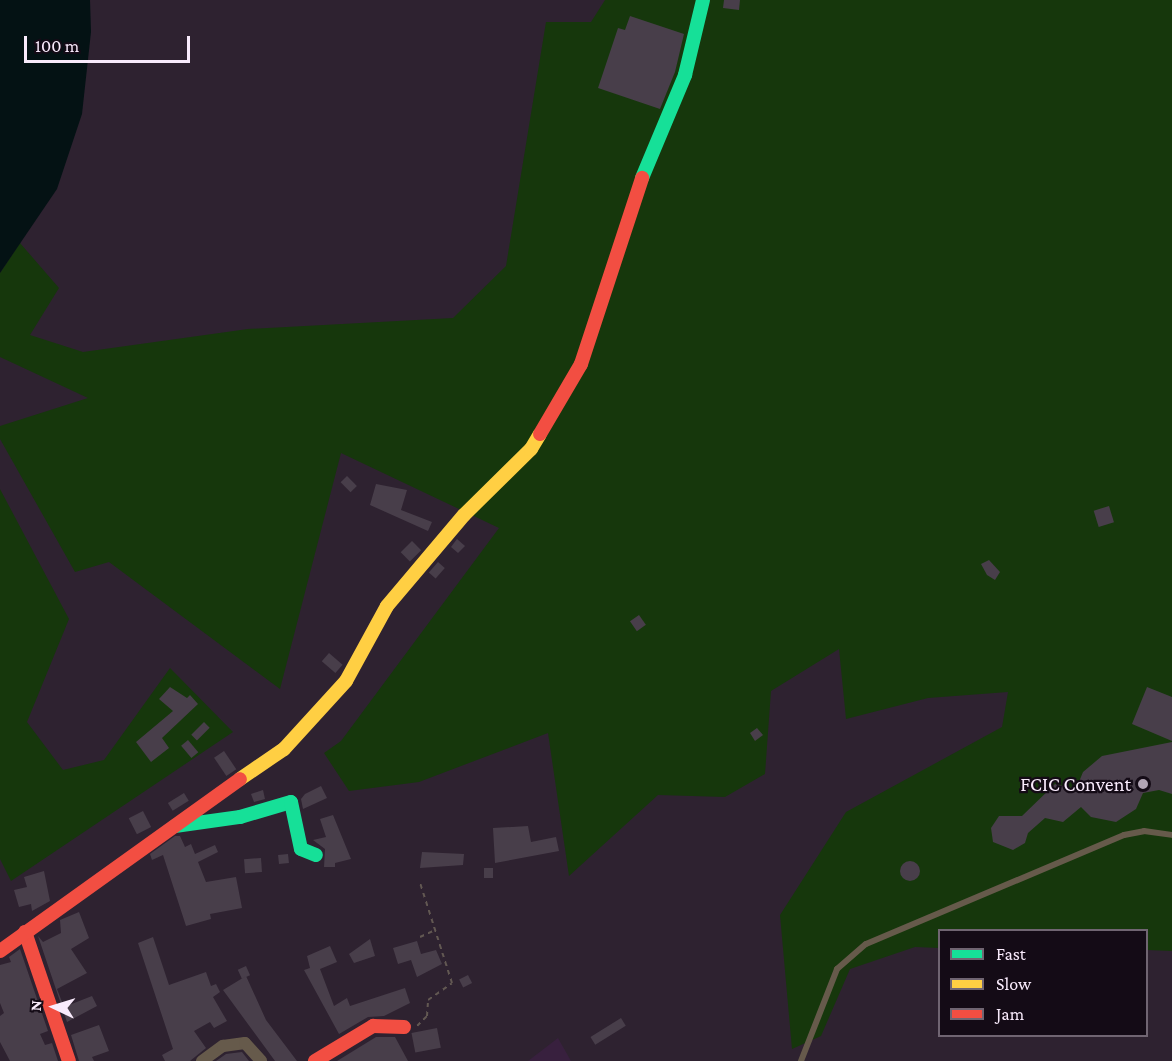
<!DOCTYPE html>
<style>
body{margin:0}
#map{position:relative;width:1172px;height:1061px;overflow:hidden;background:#2e2230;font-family:"Crimson Pro",serif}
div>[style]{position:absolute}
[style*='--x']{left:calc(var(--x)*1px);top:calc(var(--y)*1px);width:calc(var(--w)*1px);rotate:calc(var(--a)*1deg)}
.built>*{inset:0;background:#38203e}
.green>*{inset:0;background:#16370c}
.water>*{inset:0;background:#041214}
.building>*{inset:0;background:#483e4a;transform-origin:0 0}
.round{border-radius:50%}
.path>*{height:2px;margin-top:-1px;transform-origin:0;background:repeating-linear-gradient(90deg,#625852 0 4.5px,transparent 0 9px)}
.lane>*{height:6px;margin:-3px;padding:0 3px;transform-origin:3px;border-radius:3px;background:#665a4b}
.street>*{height:12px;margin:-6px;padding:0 6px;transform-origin:6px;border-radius:6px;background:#665a4b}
.fast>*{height:14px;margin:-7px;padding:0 7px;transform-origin:7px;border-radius:7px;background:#16e098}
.slow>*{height:14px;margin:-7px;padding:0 7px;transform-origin:7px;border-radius:7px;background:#ffcf43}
.jam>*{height:14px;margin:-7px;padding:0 7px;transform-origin:7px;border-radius:7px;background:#f24e42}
.dots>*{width:16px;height:16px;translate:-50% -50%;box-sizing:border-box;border:3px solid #140b16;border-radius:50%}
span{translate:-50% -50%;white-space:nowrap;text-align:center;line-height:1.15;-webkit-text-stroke:4.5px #140b16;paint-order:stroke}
.poi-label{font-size:20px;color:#f9ebfc}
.right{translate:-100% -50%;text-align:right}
.legend{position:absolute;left:938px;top:929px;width:210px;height:108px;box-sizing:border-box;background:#140b16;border:2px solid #706572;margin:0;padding:8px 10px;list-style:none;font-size:18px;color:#f9ebfc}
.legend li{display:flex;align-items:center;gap:12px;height:30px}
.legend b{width:30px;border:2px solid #706572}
.north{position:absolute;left:24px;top:977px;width:60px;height:60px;-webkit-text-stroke:4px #140b16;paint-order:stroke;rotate:274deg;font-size:16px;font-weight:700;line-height:24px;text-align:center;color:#f9ebfc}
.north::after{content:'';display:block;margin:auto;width:21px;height:27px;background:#f9ebfc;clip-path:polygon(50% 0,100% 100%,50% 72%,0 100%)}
.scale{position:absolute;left:24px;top:36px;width:166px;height:27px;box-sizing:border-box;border:3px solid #f9ebfc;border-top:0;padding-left:8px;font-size:18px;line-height:21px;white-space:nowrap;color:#f9ebfc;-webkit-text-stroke:4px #140b16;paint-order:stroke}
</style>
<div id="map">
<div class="built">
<div style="clip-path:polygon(558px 1038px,571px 1061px,528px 1061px)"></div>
</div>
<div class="green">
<div style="clip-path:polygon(605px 0,1172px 0,1172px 951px,1147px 950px,1146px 930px,940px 930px,939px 948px,915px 947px,850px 969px,821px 1036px,792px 1049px,780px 915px,846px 812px,1002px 727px,1008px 692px,928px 698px,846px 719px,839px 649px,771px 691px,765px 774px,725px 797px,658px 795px,569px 876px,548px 733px,419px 782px,349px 791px,324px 753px,341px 741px,499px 528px,341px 453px,280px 689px,109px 562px,75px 572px,0 439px,0 426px,88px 398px,0 357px,0 273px,20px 243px,59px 288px,30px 335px,83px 352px,248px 329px,453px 318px,506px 266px,546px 22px,591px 22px)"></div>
<div style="clip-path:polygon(0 489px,69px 619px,27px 722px,63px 770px,104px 760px,170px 668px,233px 732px,11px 881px,0 859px)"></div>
</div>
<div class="water">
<div style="clip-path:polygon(0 0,90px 0,91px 32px,82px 114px,57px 189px,0 273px)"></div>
</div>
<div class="building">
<div style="clip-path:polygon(724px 0,740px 0,739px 10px,723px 8px)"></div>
<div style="clip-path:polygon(630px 16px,684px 34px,675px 72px,660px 109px,598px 88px,618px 28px,625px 30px)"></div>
<div style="left:347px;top:476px;width:14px;height:9px;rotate:45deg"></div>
<div style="clip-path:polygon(376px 484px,407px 490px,401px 510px,432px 522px,428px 531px,370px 505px)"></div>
<div style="left:1109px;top:506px;width:17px;height:16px;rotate:73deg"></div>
<div style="clip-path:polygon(457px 539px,465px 546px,458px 553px,451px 547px)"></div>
<div style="left:412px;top:541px;width:13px;height:16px;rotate:45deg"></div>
<div style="clip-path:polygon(989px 560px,1000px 572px,995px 580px,987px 575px,981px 564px)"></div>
<div style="left:438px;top:562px;width:9px;height:14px;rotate:41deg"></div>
<div style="left:639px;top:615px;width:12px;height:11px;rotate:55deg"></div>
<div style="left:329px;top:653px;width:18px;height:11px;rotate:41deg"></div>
<div style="clip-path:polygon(170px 687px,187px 698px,190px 695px,198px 704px,162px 738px,169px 748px,151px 762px,136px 742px,173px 711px,159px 699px)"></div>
<div style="clip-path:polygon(1147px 687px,1172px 697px,1172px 741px,1132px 724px)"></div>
<div style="left:204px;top:722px;width:8px;height:18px;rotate:45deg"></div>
<div style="clip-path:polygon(757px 728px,763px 735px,755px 741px,750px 733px)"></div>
<div style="left:188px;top:740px;width:16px;height:9px;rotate:50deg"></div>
<div style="clip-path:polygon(1172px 742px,1172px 794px,1159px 790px,1143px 793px,1136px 809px,1116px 822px,1091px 817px,1081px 807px,1063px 822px,1045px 818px,1028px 833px,1025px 843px,1013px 850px,993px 842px,991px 828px,999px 816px,1022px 816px,1055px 784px,1076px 789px,1083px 772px,1102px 756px)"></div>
<div style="left:224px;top:751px;width:22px;height:12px;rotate:56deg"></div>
<div style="clip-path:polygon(321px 786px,327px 798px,303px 809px,301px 799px,305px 794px)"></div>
<div style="clip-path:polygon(263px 790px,265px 799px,254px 802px,251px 794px)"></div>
<div style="left:184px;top:793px;width:9px;height:19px;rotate:58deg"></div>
<div style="left:143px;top:811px;width:18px;height:16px;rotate:63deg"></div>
<div style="clip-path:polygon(333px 815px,351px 859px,335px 863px,335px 867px,324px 867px,325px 849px,313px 840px,326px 837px,320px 819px)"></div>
<div style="clip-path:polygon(528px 826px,531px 842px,556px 837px,559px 851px,495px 863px,493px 828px)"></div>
<div style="clip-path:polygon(175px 836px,180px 836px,185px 847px,191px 844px,195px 854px,215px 845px,218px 852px,198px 862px,206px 882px,236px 877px,242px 908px,210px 914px,211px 919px,186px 926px,163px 855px,152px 860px,150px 854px)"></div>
<div style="clip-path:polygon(422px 852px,464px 854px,463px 865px,420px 868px)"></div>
<div style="left:288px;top:854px;width:9px;height:10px;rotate:84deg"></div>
<div style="left:261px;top:858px;width:14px;height:17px;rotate:86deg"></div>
<div class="round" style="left:900px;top:861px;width:20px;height:20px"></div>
<div style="left:484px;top:868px;width:9px;height:10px"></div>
<div style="clip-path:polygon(44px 871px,50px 901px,32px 911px,31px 904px,19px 907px,14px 890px,27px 887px,24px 877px)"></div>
<div style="clip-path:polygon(79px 912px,89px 938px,71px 949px,87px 973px,57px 989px,64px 1007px,92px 996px,97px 1006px,67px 1022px,38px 936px,43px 942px,61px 933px,60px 920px)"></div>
<div style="clip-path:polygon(153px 937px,169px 985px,206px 972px,211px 986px,216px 984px,220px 992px,213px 997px,227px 1021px,214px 1028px,210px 1022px,194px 1031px,206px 1048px,190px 1061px,165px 1061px,162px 1055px,173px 1049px,138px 943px)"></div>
<div style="clip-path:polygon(370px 939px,375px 956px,354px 963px,349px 954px)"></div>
<div style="clip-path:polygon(417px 941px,421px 954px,436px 950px,442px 964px,417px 977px,411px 960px,398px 964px,393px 948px)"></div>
<div style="clip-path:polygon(330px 946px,337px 962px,320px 969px,334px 1006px,347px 998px,350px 1006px,405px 988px,410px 1003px,384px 1016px,368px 1017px,339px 1034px,304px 970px,310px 968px,307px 956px)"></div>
<div style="clip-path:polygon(20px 949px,48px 1031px,40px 1034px,45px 1045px,52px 1043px,58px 1061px,10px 1061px,0 1042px,0 1016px,4px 1013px,0 1003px,0 965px,11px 962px,9px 957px)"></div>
<div style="left:246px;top:966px;width:10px;height:9px;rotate:66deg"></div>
<div style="left:468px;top:975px;width:9px;height:10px;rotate:63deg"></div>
<div style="clip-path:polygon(246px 976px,266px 1020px,297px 1061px,275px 1061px,223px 990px)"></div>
<div style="left:621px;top:1018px;width:9px;height:36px;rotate:58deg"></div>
<div style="clip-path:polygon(99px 1025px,109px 1051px,92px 1057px,94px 1061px,79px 1061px,71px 1035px)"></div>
<div style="left:437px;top:1028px;width:20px;height:26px;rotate:79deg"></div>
<div style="clip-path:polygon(376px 1037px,395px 1037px,408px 1061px,337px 1061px)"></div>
<div style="clip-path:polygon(242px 1052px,249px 1061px,216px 1061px,226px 1054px)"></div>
</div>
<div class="path">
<div style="--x:420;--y:937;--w:17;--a:-25"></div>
<div style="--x:417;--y:1026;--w:14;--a:-45"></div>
<div style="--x:427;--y:1016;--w:16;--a:-86"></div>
<div style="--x:428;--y:1000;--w:29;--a:-35"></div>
<div style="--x:452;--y:983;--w:105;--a:-107.7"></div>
</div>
<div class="lane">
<div style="--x:801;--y:1061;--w:99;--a:-68.6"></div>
<div style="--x:837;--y:969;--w:38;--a:-41"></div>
<div style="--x:866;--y:944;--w:280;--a:-22.9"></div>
<div style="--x:1124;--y:835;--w:20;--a:-11"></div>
<div style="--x:1144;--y:831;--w:28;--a:8"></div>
</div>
<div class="street">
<div style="--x:202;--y:1061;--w:26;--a:-36"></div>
<div style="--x:223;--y:1046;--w:22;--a:-8"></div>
<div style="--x:245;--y:1043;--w:24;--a:48"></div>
</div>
<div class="fast">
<div style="--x:642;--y:178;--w:112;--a:-67.3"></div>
<div style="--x:685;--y:75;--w:77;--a:-76.5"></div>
<div style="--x:175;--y:826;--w:66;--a:-7.9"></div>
<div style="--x:240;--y:817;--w:53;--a:-16.4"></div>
<div style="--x:291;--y:802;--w:48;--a:78"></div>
<div style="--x:301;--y:849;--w:16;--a:22"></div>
</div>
<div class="slow">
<div style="--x:240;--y:779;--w:53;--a:-34.3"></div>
<div style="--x:284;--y:749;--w:92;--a:-47.6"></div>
<div style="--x:346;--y:681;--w:85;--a:-61.3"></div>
<div style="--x:387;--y:606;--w:119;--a:-49.8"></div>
<div style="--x:464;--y:515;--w:94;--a:-44.6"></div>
<div style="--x:531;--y:449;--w:17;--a:-59"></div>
</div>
<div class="jam">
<div style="--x:540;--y:434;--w:81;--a:-59.6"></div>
<div style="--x:581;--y:364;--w:196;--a:-71.8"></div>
<div style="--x:25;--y:932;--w:136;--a:71.2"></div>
<div style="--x:0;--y:951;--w:295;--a:-35.6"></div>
<div style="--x:315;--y:1061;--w:68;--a:-31.1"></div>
<div style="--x:373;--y:1026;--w:31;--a:2"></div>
</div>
<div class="dots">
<div style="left:1143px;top:784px;background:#b2a5b5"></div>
</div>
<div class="poi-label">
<span class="right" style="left:1131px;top:784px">FCIC Convent</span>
</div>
<ul class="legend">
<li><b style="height:8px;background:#16e098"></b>Fast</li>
<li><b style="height:8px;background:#ffcf43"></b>Slow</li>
<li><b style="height:8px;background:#f24e42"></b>Jam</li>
</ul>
<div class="north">N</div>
<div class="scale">100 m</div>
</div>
